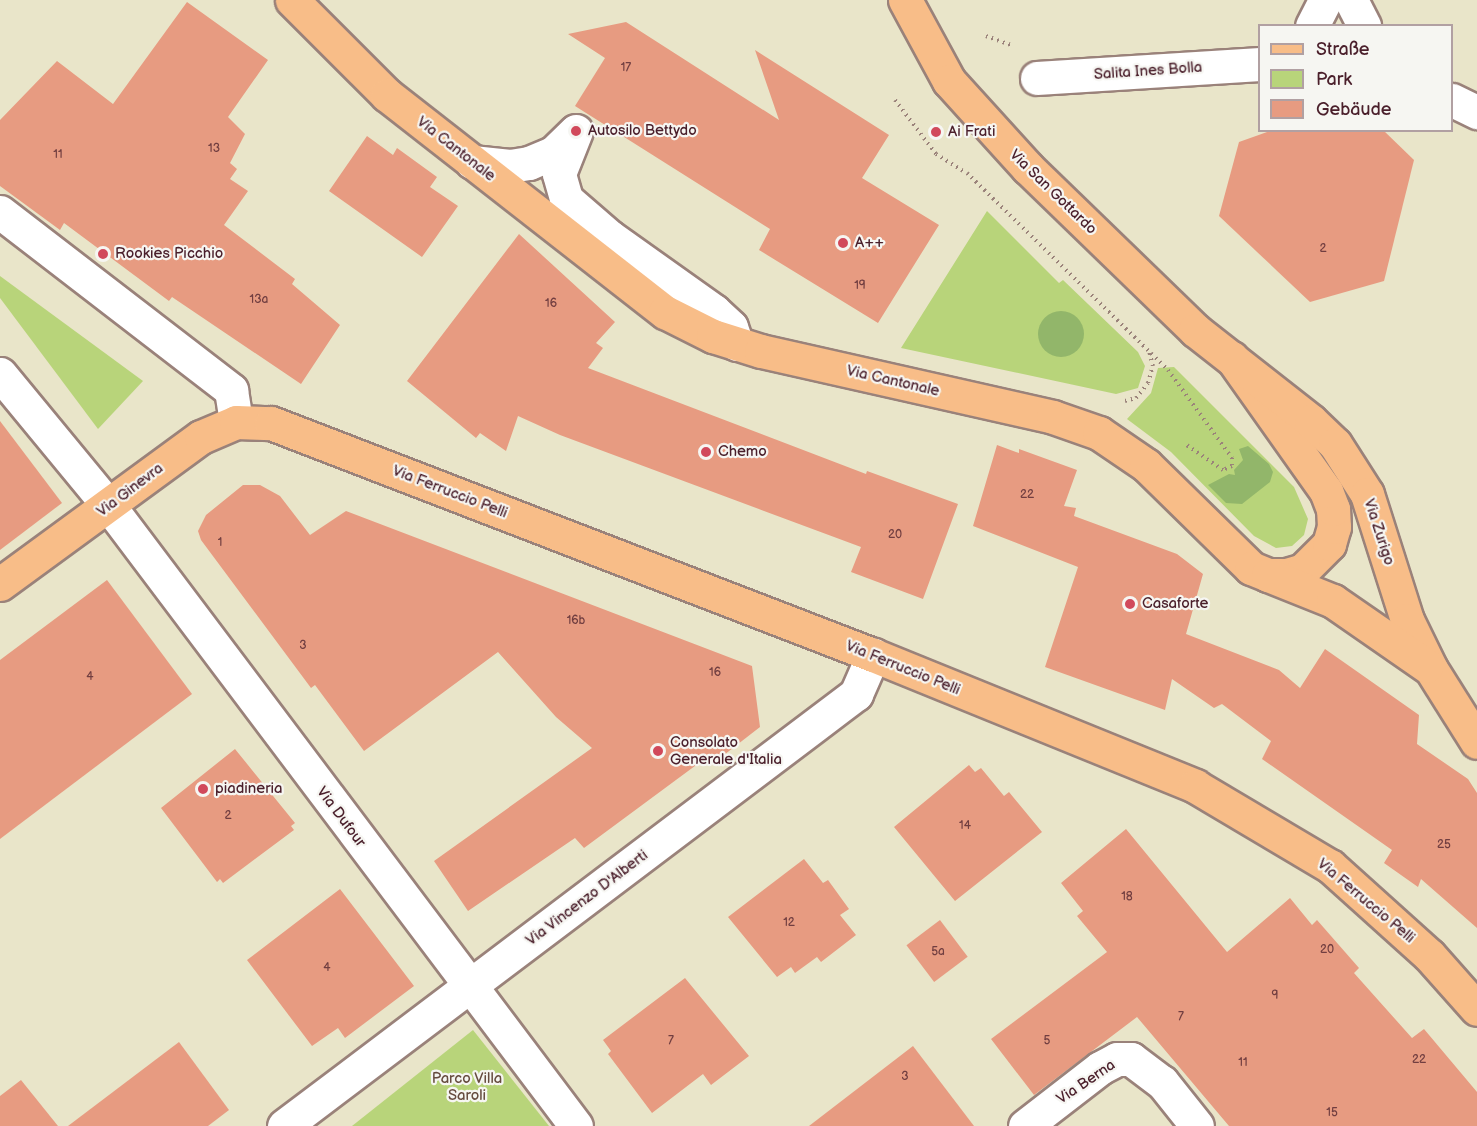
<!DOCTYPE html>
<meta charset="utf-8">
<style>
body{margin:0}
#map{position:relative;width:1477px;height:1126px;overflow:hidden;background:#e9e5c9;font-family:"Balsamiq Sans",sans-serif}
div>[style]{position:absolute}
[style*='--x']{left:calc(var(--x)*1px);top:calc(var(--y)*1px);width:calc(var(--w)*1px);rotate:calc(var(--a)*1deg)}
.green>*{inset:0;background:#b8d47a}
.forest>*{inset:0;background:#92b66a}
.round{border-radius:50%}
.building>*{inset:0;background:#e79b81;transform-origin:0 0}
.path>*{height:4px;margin-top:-2px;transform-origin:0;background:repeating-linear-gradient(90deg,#9a827a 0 1.5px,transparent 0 6px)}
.roads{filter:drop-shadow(2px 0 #9a827a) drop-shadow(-2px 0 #9a827a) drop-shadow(0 2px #9a827a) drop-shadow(0 -2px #9a827a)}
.minor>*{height:33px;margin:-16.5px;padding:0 16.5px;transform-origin:16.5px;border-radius:16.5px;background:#fff}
.major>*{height:33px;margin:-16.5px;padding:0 16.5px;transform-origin:16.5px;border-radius:16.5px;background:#f8bd88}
.dots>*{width:16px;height:16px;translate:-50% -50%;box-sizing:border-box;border:3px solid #f6f6f2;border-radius:50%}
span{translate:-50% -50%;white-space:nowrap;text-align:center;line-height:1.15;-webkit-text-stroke:4.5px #f6f6f2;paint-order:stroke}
.number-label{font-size:12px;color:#713e40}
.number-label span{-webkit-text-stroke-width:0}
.street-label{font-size:15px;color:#4a1f2b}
.poi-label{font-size:15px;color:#4a1f2b}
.left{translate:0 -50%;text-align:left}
.park-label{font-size:15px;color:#664c3f}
.legend{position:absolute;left:1258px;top:24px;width:195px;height:108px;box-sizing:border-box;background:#f6f6f2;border:2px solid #b1a0a2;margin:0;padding:8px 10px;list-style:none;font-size:18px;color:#4a1f2b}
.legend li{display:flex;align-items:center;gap:12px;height:30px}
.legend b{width:30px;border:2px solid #b1a0a2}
</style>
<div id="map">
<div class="green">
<div style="clip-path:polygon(987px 211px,1059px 283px,1063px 280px,1138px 352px,1145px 366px,1138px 388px,1116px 394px,901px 348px)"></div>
<div style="clip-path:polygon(0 276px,143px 381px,98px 429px,0 298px)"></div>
<div style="clip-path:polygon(1174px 367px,1294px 487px,1308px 519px,1304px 535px,1292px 546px,1276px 548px,1254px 536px,1171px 452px,1127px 419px,1151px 393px,1158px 368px)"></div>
<div style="clip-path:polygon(473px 1030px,549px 1126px,352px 1126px)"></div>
</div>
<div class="forest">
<div class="round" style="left:1038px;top:311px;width:46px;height:46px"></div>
<div style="clip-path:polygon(1248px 446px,1269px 464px,1273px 472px,1270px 482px,1242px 504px,1226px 503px,1208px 485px,1229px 474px,1235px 475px,1234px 470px,1243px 460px,1239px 449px)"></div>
</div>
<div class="building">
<div style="clip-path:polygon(187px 2px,268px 60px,228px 117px,245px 134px,230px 163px,237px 169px,230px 179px,248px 191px,224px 225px,295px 279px,292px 284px,340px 325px,301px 384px,172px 297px,169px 301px,64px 223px,60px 230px,0 186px,0 120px,57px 61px,113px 104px)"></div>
<div style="clip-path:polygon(626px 22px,779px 120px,755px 50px,889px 135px,862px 178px,939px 225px,878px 323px,759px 250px,770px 229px,575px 106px,605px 58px,568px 34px)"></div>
<div style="clip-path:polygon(1273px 130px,1383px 130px,1414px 160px,1384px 281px,1310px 302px,1219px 216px,1239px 142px)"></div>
<div style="clip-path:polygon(367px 136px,393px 155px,397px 148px,437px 177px,430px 187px,458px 206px,422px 257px,329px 191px)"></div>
<div style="clip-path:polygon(519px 234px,615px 322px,596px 343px,603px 348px,588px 368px,866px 474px,867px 471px,958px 504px,923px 599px,851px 572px,861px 547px,560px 435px,518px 416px,506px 451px,480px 433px,476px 438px,407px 381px)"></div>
<div style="clip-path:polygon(0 421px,62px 503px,0 550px)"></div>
<div style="clip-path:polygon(997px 445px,1019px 453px,1019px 449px,1077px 470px,1064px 506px,1076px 508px,1074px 516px,1177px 554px,1203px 574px,1186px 634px,1279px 670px,1300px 688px,1325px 649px,1419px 715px,1417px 744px,1468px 779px,1477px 793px,1477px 928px,1421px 879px,1418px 887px,1384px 863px,1392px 850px,1262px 759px,1271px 741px,1222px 704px,1214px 708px,1172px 679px,1165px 710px,1045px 667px,1078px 567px,973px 526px)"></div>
<div style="clip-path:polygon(243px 485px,260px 485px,280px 496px,310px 535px,346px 511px,752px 666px,760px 727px,711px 765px,703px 760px,584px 848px,575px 838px,468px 911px,434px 861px,592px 748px,556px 717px,498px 652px,364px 751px,315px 685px,311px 688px,201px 540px,198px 531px,206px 515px)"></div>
<div style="clip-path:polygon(107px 580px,192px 694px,0 839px,0 660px)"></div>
<div style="clip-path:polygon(235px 749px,295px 823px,291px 826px,294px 830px,223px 883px,220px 879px,217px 882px,161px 808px)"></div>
<div style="clip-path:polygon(969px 765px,975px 772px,981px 768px,1004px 796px,1009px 792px,1042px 832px,955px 901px,894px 827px)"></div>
<div style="clip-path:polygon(1126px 829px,1227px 952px,1290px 898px,1312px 925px,1317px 920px,1359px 968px,1354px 973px,1412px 1038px,1424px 1029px,1477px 1092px,1477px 1126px,1229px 1126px,1137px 1017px,1034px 1095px,991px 1039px,1107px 952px,1077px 916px,1083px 911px,1061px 883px)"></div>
<div style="clip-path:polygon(804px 859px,823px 883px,828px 880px,849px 909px,840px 915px,856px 935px,821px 962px,817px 957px,795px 973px,791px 967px,777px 977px,728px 917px)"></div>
<div style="clip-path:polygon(340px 889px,414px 986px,345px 1038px,338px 1028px,312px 1046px,247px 960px)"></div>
<div style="left:940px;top:920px;width:46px;height:42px;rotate:53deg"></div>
<div style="clip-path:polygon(685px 978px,749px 1056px,711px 1085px,703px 1074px,652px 1113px,608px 1054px,611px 1051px,603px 1040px)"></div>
<div style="clip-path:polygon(179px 1042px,229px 1110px,208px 1126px,68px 1126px)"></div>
<div style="clip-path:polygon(913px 1046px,974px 1126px,809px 1126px)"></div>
<div style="clip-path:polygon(21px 1080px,58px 1126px,0 1126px,0 1096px)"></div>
</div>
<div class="path">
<div style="--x:986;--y:36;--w:29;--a:20"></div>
<div style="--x:895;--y:100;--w:68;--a:52.8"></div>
<div style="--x:936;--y:154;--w:36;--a:32"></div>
<div style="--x:967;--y:173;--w:281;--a:44.4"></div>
<div style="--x:1168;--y:370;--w:109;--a:54"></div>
<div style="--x:1232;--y:458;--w:8;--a:90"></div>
<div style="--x:1232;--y:466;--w:10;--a:156"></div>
<div style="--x:1223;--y:470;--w:46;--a:-145.6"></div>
<div style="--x:1125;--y:401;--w:11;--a:-15"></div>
<div style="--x:1136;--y:398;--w:19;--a:-51"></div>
<div style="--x:1148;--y:383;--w:18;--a:-74"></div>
<div style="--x:1153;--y:366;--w:16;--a:-105"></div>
</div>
<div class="roads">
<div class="minor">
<div style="--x:1351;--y:0;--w:29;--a:63"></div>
<div style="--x:1312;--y:26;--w:29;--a:-63"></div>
<div style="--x:1037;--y:78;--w:223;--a:-3.6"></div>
<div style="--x:1452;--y:100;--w:28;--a:26"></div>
<div style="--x:576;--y:131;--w:46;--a:111.6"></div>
<div style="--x:559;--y:174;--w:26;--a:74"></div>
<div style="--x:566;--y:199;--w:58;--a:40.8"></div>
<div style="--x:610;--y:237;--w:128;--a:35.4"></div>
<div style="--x:714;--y:311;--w:23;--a:43"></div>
<div style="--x:731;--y:327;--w:18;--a:71"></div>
<div style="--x:472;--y:162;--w:38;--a:6"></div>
<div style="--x:510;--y:166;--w:19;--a:-9"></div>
<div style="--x:529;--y:163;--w:26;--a:-23"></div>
<div style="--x:553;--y:153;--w:30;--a:-44"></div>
<div style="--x:0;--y:212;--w:292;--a:37.6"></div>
<div style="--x:231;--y:390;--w:32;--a:81"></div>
<div style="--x:0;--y:374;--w:171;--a:50.5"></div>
<div style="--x:109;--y:506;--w:776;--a:53.01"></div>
<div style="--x:284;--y:1126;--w:717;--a:-37.06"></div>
<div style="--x:856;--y:694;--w:43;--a:-66.4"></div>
<div style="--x:1025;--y:1126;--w:95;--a:-37.7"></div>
<div style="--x:1100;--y:1068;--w:19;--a:-28"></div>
<div style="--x:1117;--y:1059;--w:14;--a:0"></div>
<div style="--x:1131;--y:1059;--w:39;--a:37"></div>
<div style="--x:1162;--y:1082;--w:56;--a:51.5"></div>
</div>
<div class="major">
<div style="--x:292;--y:0;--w:134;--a:45"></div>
<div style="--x:387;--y:95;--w:353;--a:38"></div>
<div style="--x:665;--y:312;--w:54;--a:26.6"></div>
<div style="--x:713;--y:336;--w:50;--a:17.4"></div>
<div style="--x:761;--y:351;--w:299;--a:12.7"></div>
<div style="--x:1053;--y:417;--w:49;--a:19.2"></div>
<div style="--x:1099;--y:433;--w:57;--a:34.2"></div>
<div style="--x:1146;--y:465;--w:147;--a:44.4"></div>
<div style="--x:1251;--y:568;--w:18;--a:22"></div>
<div style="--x:1268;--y:575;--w:18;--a:0"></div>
<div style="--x:1286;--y:575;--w:18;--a:-16"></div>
<div style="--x:1303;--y:570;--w:37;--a:-45"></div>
<div style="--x:1329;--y:544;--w:18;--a:-74"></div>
<div style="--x:1334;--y:527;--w:18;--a:-93"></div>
<div style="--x:1333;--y:509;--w:19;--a:-111"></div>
<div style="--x:1326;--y:491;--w:163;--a:-125.3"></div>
<div style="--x:905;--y:0;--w:92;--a:61.5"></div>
<div style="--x:949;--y:81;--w:118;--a:47.8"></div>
<div style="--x:1028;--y:168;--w:233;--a:44.1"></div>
<div style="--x:1195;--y:330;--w:147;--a:38.1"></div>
<div style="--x:1311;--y:421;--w:33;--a:44"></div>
<div style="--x:1335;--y:444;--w:59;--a:57.4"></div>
<div style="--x:1367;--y:494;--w:132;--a:72.4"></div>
<div style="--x:1407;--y:620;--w:55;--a:63.9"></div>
<div style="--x:1431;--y:669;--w:86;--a:57.8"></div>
<div style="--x:1268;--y:575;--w:70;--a:21.8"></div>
<div style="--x:1333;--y:601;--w:114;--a:34.7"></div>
<div style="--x:0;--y:584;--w:249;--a:-36.2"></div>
<div style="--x:201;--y:437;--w:38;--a:-23"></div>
<div style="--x:236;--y:422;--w:35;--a:2"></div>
<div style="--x:271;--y:423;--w:645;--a:21.08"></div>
<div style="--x:873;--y:655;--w:348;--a:22.1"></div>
<div style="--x:1195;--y:786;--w:157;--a:30.7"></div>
<div style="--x:1330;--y:866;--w:133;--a:42"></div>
<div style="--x:1429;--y:955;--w:72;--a:48.4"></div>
</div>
</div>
<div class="dots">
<div style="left:576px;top:131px;background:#d1495b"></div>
<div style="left:936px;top:132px;background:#d1495b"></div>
<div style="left:843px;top:243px;background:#d1495b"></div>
<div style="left:103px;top:254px;background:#d1495b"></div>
<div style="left:706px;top:452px;background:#d1495b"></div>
<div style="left:1130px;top:604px;background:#d1495b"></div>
<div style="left:658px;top:751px;background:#d1495b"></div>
<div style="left:203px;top:789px;background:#d1495b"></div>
</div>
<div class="number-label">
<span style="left:626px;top:68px">17</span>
<span style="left:214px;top:149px">13</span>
<span style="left:58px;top:155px">11</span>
<span style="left:1323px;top:249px">2</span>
<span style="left:860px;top:286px">19</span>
<span style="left:259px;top:300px">13a</span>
<span style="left:551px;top:304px">16</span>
<span style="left:1027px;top:495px">22</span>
<span style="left:895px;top:535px">20</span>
<span style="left:220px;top:543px">1</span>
<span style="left:576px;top:621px">16b</span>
<span style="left:303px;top:646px">3</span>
<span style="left:715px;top:673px">16</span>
<span style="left:90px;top:677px">4</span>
<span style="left:228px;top:816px">2</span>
<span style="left:965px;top:826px">14</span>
<span style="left:1444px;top:845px">25</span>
<span style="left:1127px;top:897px">18</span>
<span style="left:789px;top:923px">12</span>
<span style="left:1327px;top:950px">20</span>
<span style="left:938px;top:952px">5a</span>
<span style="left:327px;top:968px">4</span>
<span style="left:1275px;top:996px">9</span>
<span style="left:1181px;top:1017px">7</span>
<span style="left:671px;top:1041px">7</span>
<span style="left:1047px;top:1041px">5</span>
<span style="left:1419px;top:1060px">22</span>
<span style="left:1243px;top:1063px">11</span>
<span style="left:905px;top:1077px">3</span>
<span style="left:1332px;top:1113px">15</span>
</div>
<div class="street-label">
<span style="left:1148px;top:71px;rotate:-4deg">Salita Ines Bolla</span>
<span style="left:456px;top:149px;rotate:38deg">Via Cantonale</span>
<span style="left:1053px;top:192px;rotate:44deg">Via San Gottardo</span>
<span style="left:893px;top:381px;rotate:13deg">Via Cantonale</span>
<span style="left:130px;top:490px;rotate:-37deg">Via Ginevra</span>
<span style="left:450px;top:492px;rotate:21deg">Via Ferruccio Pelli</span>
<span style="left:1379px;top:532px;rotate:72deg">Via Zurigo</span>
<span style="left:903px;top:668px;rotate:22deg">Via Ferruccio Pelli</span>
<span style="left:341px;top:817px;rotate:53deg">Via Dufour</span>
<span style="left:587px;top:898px;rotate:-37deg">Via Vincenzo D'Alberti</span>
<span style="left:1366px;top:901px;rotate:40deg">Via Ferruccio Pelli</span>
<span style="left:1086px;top:1082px;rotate:-34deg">Via Berna</span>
</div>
<div class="poi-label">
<span class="left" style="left:588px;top:131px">Autosilo Bettydo</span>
<span class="left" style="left:948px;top:132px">Ai Frati</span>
<span class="left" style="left:855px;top:243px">A++</span>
<span class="left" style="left:115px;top:254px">Rookies Picchio</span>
<span class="left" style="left:718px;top:452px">Chemo</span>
<span class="left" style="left:1142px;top:604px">Casaforte</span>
<span class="left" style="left:670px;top:751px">Consolato<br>Generale d'Italia</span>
<span class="left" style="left:215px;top:789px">piadineria</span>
</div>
<div class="park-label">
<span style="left:467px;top:1087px">Parco Villa<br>Saroli</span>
</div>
<ul class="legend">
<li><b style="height:8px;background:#f8bd88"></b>Straße</li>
<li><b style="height:16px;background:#b8d47a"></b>Park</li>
<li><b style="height:16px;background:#e79b81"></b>Gebäude</li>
</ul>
</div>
